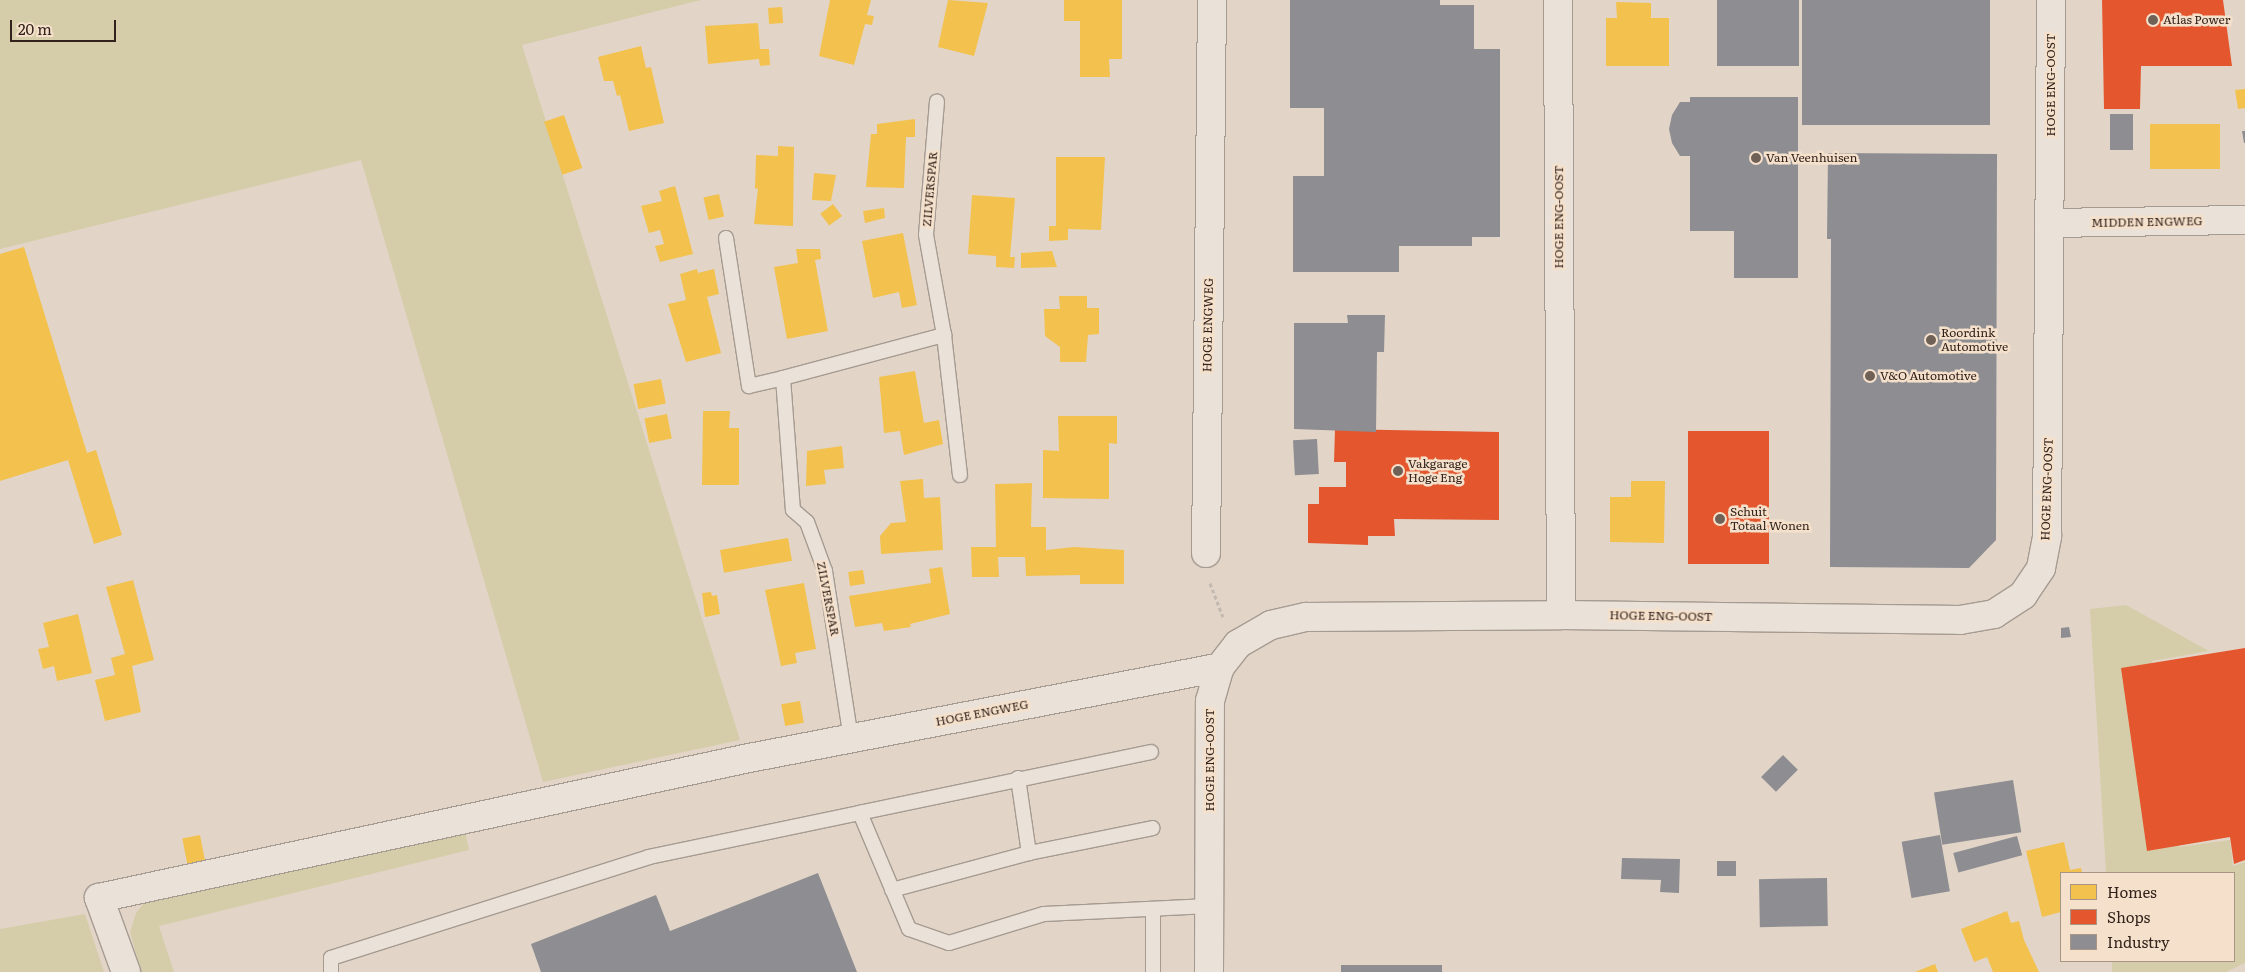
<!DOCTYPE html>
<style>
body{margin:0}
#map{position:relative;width:2245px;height:972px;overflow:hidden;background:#e2d5c7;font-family:Literata,serif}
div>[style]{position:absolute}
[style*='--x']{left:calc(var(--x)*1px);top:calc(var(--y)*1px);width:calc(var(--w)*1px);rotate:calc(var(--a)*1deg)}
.green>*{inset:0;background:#d5cda9}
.homes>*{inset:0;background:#f2c14e;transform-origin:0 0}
.shops>*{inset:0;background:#e4572e;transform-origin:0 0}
.industry>*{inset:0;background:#8d8d92;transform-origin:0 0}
.path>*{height:3px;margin-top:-1.5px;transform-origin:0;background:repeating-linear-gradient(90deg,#c2b9b1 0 4px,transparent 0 6.5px)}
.roads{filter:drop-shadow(1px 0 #a69b91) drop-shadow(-1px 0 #a69b91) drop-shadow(0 1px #a69b91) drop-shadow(0 -1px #a69b91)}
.lane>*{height:14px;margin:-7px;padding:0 7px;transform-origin:7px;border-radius:7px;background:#eae2d9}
.street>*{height:28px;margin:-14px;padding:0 14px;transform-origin:14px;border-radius:14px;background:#eae2d9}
.dots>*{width:14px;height:14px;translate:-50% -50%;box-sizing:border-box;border:2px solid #f5e1cb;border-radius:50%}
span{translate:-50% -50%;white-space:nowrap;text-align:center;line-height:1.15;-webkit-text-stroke:5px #f5e1cb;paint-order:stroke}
.poi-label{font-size:12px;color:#33221b}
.left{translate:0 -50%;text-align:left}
.street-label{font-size:12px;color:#33221b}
.legend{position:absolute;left:2060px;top:872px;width:175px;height:90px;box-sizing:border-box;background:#f5e1cb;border:1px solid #a79585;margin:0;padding:6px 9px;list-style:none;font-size:15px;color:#33221b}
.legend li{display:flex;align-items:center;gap:10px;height:25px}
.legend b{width:25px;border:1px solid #a79585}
.scale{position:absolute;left:10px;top:20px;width:106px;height:22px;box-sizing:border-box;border:2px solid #33221b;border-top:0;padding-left:6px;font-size:15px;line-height:18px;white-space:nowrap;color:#33221b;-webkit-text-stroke:4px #f5e1cb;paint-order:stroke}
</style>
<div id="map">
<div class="green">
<div style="clip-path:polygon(0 0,701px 0,522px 45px,740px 740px,543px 782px,361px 160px,0 249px)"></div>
<div style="clip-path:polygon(2126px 605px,2209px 651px,2152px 661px,2179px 847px,2230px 840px,2233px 866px,2245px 862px,2245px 963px,2226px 972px,2112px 972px,2112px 961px,2234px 961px,2234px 873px,2106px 873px,2090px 609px)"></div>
<div style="clip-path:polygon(465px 832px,469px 850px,159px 926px,174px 972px,141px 972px,130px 932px,136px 913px,144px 903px,160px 895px)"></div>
<div style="clip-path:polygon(85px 914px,104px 972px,0 972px,0 929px)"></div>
</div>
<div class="homes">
<div style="clip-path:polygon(830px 0,871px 0,867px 15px,874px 16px,872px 25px,865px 24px,854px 65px,819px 56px)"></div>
<div style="clip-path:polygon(948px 0,988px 3px,974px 56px,938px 47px)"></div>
<div style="clip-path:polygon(1064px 0,1122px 0,1122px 59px,1109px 59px,1110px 77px,1080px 77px,1080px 21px,1064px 21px)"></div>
<div style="clip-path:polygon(1616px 2px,1651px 3px,1651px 18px,1669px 18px,1669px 66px,1606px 66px,1606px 18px,1617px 18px)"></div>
<div style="left:782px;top:7px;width:16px;height:14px;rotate:86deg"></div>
<div style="clip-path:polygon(758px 23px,760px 49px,769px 49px,770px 65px,760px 66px,759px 59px,708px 64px,705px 26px)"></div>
<div style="clip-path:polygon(641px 46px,646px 68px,651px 67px,664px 123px,629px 131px,620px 95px,617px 96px,613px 81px,604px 81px,598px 57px)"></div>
<div style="clip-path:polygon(2245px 89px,2245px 108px,2238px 109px,2235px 90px)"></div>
<div style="left:564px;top:115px;width:56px;height:21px;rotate:71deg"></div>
<div style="clip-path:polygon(915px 119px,915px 137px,906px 137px,904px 188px,866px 187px,871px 134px,877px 134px,877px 124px)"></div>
<div style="left:2150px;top:124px;width:70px;height:45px"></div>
<div style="clip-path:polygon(778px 146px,794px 147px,793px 226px,754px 224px,758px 188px,755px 189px,756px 155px,778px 156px)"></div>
<div style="clip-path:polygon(1056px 157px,1105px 157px,1101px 230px,1068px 229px,1068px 240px,1049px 241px,1049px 226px,1056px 226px)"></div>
<div style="clip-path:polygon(814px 173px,836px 175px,831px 201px,812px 200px)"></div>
<div style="clip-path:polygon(675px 186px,693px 254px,660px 262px,655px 246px,664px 244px,660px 230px,649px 233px,641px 206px,662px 201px,659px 191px)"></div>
<div style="left:719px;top:194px;width:23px;height:16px;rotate:77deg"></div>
<div style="clip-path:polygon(972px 195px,1015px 198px,1010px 257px,1015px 257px,1014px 268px,996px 267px,996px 256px,968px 254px)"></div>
<div style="left:833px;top:204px;width:15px;height:16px;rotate:53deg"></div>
<div style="clip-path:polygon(884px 208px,885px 218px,865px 223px,863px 211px)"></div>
<div style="clip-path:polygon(903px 233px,917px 305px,902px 308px,899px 292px,873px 298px,862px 241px)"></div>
<div style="clip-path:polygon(24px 247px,87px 453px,96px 450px,122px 535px,94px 544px,68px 460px,0 481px,0 254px)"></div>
<div style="clip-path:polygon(796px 249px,820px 249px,821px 259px,815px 260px,828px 331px,787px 339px,774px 267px,798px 263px)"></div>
<div style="clip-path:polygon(1052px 251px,1057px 267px,1021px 268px,1021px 253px)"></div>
<div style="clip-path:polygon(697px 269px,698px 273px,714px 269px,719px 294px,707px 297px,721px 353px,686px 362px,668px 304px,686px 300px,680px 274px)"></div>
<div style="clip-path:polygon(1059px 296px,1087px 296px,1087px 308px,1099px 308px,1099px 334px,1088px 335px,1086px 362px,1060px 362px,1060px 347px,1045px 336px,1044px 309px,1060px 309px)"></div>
<div style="clip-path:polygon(915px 371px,924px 423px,939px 420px,943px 444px,904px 455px,900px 431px,884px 433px,879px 377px)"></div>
<div style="left:661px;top:379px;width:25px;height:28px;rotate:79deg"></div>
<div style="clip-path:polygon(703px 411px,730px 411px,729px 428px,739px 428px,739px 485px,702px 485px)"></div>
<div style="left:667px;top:414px;width:25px;height:23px;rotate:79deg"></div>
<div style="clip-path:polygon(1058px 416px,1117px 416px,1117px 444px,1109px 443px,1109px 499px,1043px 498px,1043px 450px,1059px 451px)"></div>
<div style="clip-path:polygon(842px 446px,844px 468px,824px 470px,826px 484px,806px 486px,807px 451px)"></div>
<div style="clip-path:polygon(923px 479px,924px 498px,940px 497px,943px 550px,881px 554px,880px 536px,891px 523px,906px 522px,900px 481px)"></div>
<div style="clip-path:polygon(1631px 481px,1665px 481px,1664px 543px,1610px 542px,1610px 497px,1631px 497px)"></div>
<div style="clip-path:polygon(1032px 483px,1031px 527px,1046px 527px,1046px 550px,1074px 547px,1124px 550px,1124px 584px,1080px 584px,1080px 575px,1026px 576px,1025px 557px,998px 557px,999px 577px,972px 577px,971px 547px,996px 547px,995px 484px)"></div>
<div style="left:788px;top:538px;width:23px;height:69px;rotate:80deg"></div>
<div style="clip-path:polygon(942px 567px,950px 614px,910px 624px,911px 627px,884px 631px,882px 623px,855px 627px,849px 596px,931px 583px,929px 569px)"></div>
<div style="left:863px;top:570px;width:14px;height:15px;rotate:82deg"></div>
<div style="clip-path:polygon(133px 580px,154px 660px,132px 666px,141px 712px,105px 721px,95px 680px,115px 675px,111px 658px,125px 654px,106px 587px)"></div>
<div style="clip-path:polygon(804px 583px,816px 649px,795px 653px,797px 663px,781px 666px,765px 590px)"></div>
<div style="clip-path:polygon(711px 592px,712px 596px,717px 595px,720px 614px,705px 617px,702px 593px)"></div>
<div style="clip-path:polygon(78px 614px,92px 673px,57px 681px,54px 666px,43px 669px,38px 649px,49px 647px,43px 623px)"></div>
<div style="left:800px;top:701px;width:22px;height:19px;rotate:80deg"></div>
<div style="left:200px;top:835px;width:26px;height:18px;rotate:79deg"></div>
<div style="clip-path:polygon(2064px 842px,2070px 870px,2081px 868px,2082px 873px,2061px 873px,2061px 912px,2042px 917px,2026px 851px)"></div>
<div style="clip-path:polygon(2007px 911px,2011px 923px,2019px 921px,2024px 940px,2039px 972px,1993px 972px,1987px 957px,1974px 962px,1961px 929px)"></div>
<div style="clip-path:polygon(1935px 964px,1938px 972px,1915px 972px)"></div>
</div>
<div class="shops">
<div style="clip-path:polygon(2102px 0,2223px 0,2232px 66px,2141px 66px,2140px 109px,2104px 109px)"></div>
<div style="clip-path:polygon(1335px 429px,1499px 432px,1499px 520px,1394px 519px,1395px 536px,1368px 536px,1368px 545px,1308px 543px,1308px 504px,1319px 504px,1319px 487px,1346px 487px,1346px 462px,1334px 462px)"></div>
<div style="left:1688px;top:431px;width:81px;height:133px"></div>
<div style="clip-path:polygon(2245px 648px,2245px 860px,2234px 864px,2230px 837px,2147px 851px,2121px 668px)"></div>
</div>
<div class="industry">
<div style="clip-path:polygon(1290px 0,1440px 0,1440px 5px,1474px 5px,1474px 49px,1500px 49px,1500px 237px,1472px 237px,1472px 246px,1399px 246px,1399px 272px,1293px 272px,1293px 176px,1324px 176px,1324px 108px,1290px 108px)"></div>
<div style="left:1717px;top:0;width:82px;height:66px"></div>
<div style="left:1802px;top:0;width:188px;height:125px"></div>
<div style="clip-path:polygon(1690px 97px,1798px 97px,1798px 278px,1734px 278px,1734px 231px,1690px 231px,1690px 156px,1680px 156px,1672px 143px,1669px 129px,1672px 115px,1680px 102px,1690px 102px)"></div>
<div style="left:2110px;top:114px;width:23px;height:36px"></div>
<div style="clip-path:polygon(2242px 131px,2245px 131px,2245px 143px,2244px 143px)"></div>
<div style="clip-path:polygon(1828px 153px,1997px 154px,1996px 540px,1969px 568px,1830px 567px,1831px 239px,1827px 239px)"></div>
<div style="clip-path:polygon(1347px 315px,1385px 315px,1384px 352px,1377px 352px,1376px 432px,1294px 429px,1294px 323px,1348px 323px)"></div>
<div style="left:1317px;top:439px;width:35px;height:24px;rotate:87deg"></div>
<div style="clip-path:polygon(2069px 627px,2071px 637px,2061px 638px,2061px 628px)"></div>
<div style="left:1783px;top:755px;width:21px;height:31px;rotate:45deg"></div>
<div style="left:2013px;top:780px;width:53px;height:80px;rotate:81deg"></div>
<div style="left:1940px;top:835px;width:57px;height:39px;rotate:80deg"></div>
<div style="left:2017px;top:836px;width:20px;height:66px;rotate:75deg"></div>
<div style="clip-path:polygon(1622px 858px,1680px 859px,1679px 893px,1660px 892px,1661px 880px,1621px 879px)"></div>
<div style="left:1717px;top:861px;width:19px;height:15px"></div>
<div style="clip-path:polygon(818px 873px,857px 972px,541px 972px,531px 944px,656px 895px,670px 931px)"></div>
<div style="left:1827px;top:878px;width:48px;height:68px;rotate:89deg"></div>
<div style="left:1341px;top:965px;width:101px;height:7px"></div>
</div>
<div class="path">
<div style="--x:1210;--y:583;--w:36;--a:69"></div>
</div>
<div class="roads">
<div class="lane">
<div style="--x:726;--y:238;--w:150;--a:81.2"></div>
<div style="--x:749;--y:386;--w:35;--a:-13"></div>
<div style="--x:783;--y:378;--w:132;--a:85.7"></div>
<div style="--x:793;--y:510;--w:18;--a:41"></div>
<div style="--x:807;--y:522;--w:52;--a:69.8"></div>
<div style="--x:825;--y:571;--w:169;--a:81.2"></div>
<div style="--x:944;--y:335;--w:141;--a:83.5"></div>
<div style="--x:783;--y:378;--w:167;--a:-15"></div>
<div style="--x:944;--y:335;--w:102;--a:-100.2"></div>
<div style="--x:926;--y:235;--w:134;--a:-85.3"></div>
<div style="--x:1151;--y:752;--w:297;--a:168.2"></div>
<div style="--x:860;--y:813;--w:126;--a:67.1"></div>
<div style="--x:909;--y:929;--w:42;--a:19.3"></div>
<div style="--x:949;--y:943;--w:99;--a:-17"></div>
<div style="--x:1044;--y:914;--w:165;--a:-2.8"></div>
<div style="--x:1018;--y:778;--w:76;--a:81.7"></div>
<div style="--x:1029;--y:853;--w:126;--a:-11.4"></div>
<div style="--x:892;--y:890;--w:142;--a:-15.1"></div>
<div style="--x:1153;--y:909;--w:63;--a:90"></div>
<div style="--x:331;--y:972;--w:14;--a:-90"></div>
<div style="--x:331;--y:958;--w:334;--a:-17.6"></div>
<div style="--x:649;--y:857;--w:216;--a:-11.8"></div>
</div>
<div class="street">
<div style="--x:1558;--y:0;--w:615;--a:89.72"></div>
<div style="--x:1561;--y:615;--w:399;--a:0.7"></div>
<div style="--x:1960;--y:620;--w:35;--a:-10"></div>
<div style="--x:1994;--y:614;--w:35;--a:-33"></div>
<div style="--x:2023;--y:595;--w:32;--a:-56"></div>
<div style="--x:2041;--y:568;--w:33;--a:-79"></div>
<div style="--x:2047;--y:536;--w:536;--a:-89.57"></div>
<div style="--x:2050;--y:223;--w:195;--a:-0.9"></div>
<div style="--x:1206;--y:553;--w:553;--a:-89.38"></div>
<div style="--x:126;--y:972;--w:79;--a:-110"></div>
<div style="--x:99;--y:898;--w:660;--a:-12.16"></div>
<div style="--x:744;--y:759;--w:485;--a:-10.9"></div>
<div style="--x:1209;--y:972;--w:271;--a:-89.8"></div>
<div style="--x:1210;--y:701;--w:35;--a:-74"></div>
<div style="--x:1220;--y:667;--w:29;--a:-52"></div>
<div style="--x:1238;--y:644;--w:38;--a:-30"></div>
<div style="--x:1271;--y:625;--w:36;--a:-13"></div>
<div style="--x:1306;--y:617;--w:255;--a:-0.4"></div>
</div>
</div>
<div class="dots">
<div style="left:2153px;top:20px;background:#706157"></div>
<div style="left:1756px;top:158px;background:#706157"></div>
<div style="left:1931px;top:340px;background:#706157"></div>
<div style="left:1870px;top:376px;background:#706157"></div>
<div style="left:1398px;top:471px;background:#706157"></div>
<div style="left:1720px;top:519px;background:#706157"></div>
</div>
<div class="poi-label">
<span class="left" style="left:2163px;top:20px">Atlas Power</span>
<span class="left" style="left:1766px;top:158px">Van Veenhuisen</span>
<span class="left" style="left:1941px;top:340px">Roordink<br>Automotive</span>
<span class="left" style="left:1880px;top:376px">V&amp;O Automotive</span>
<span class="left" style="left:1408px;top:471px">Vakgarage<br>Hoge Eng</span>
<span class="left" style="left:1730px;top:519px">Schuit<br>Totaal Wonen</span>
</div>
<div class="street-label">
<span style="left:2051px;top:85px;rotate:-90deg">HOGE ENG-OOST</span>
<span style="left:930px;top:189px;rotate:-85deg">ZILVERSPAR</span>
<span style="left:1559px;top:217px;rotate:-90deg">HOGE ENG-OOST</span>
<span style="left:2147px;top:222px;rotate:-1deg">MIDDEN ENGWEG</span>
<span style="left:1208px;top:325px;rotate:-89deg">HOGE ENGWEG</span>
<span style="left:2047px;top:489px;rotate:-88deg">HOGE ENG-OOST</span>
<span style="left:828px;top:599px;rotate:79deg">ZILVERSPAR</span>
<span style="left:1661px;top:616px;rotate:1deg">HOGE ENG-OOST</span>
<span style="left:982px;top:713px;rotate:-11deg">HOGE ENGWEG</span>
<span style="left:1210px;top:760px;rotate:-90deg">HOGE ENG-OOST</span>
</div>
<ul class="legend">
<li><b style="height:14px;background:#f2c14e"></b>Homes</li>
<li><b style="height:14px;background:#e4572e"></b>Shops</li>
<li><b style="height:14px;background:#8d8d92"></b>Industry</li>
</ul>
<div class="scale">20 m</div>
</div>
